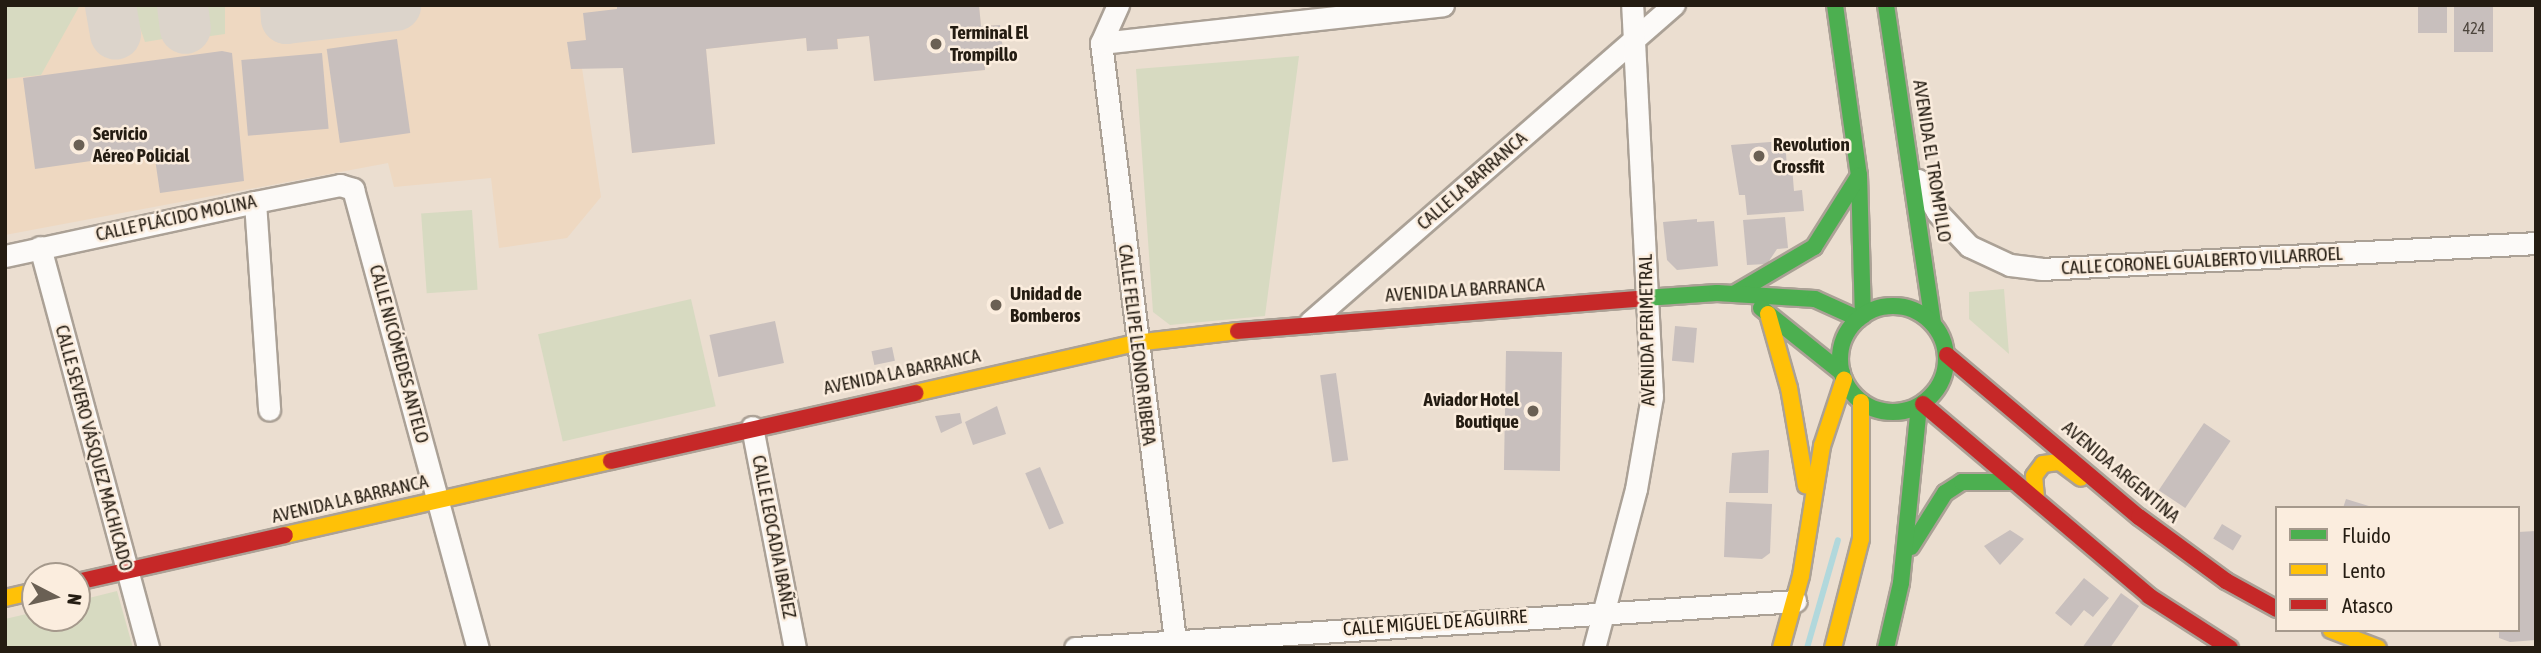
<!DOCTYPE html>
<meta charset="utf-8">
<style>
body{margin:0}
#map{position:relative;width:2541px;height:653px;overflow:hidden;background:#ebded0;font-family:"Asap Condensed",sans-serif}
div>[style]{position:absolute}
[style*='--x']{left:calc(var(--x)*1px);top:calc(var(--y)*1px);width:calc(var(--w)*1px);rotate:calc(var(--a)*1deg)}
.built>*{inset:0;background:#eed8c1}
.green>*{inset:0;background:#d7dac1;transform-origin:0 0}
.stream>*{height:6px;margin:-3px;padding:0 3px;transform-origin:3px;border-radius:3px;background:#b1d8dc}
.taxiway>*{height:51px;margin:-25.5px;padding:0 25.5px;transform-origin:25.5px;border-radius:25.5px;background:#dcd4cb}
.building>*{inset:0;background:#c8bfbd;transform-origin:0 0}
.roads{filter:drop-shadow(2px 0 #aba196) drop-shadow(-2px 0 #aba196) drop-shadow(0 2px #aba196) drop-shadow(0 -2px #aba196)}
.street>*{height:21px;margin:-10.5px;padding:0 10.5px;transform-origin:10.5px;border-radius:10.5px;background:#fcfaf8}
.fast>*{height:16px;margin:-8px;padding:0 8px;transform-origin:8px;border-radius:8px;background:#4caf50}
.fast>.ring{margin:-8px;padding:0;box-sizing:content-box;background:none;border:16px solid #4caf50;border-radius:50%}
.slow>*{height:16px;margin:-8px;padding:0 8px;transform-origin:8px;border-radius:8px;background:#ffc107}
.jam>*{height:16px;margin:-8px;padding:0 8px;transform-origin:8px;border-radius:8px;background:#c62828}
.dots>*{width:19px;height:19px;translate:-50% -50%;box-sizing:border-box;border:4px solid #fbedde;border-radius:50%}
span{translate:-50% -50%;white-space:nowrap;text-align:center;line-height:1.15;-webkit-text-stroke:5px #fbedde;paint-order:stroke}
.number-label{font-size:16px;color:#4d453d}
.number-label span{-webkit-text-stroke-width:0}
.poi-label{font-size:19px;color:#241c12;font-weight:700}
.left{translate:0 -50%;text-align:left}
.right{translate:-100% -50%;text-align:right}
.street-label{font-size:19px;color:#241c12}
.frame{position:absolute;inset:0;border:7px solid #241c12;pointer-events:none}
.legend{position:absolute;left:2275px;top:506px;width:245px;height:126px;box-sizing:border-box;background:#fbedde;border:2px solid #a5998c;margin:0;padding:9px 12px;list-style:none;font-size:21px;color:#241c12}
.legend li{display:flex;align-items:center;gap:14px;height:35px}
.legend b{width:35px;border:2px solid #a5998c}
.north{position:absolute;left:21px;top:562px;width:70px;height:70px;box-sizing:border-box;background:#fbedde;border:2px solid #a5998c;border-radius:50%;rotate:97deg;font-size:19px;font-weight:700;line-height:28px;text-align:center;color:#241c12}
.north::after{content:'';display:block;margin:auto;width:24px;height:32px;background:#6a6054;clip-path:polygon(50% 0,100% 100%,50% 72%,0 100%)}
</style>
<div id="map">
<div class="built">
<div style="clip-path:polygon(5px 5px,979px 5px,981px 26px,1000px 25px,1003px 50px,984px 52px,985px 70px,874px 81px,869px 36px,838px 39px,838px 49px,807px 51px,806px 38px,706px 49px,715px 144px,632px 153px,623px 68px,582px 68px,601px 197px,567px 238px,499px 248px,491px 178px,394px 187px,388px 163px,5px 235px)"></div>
</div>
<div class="green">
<div style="clip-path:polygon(5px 5px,80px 5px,41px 75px,5px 79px)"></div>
<div style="clip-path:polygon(132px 5px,166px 5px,163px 39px,145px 42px)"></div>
<div style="clip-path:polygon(195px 5px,225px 5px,225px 34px,204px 37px,197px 28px)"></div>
<div style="clip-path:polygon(1299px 56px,1265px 316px,1170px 325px,1153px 312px,1136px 69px)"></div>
<div style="left:472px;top:210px;width:80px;height:51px;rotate:86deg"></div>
<div style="clip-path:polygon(2004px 289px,2009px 354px,1969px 319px,1969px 292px)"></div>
<div style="left:691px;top:299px;width:110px;height:157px;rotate:77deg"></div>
<div style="clip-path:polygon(117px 591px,133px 648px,5px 648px,5px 619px,35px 612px,35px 618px,77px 618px,77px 601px)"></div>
</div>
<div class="stream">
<div style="--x:1807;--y:648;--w:112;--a:-74"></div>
</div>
<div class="taxiway">
<div style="--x:110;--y:5;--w:29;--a:80"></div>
<div style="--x:182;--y:5;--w:23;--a:83"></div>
<div style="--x:285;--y:5;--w:13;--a:86"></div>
<div style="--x:286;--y:18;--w:110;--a:-6.8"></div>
</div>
<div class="building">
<div style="clip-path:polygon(617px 5px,979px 5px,981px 26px,1000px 25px,1003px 50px,984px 52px,985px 70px,874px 81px,869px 36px,837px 39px,838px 49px,807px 51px,806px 38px,706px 49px,715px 144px,632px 153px,623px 68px,571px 69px,567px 42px,586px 40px,583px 13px,617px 9px)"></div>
<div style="left:2418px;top:5px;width:29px;height:28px"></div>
<div style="left:2454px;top:5px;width:39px;height:47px"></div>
<div style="left:397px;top:39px;width:95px;height:71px;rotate:82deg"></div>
<div style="clip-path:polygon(222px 51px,232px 53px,244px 181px,160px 193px,154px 152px,35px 169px,23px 78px)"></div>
<div style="left:322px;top:53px;width:76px;height:81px;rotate:85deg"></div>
<div style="clip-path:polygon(1785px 141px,1787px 167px,1792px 166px,1794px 191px,1802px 190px,1804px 211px,1747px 215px,1745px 195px,1739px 195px,1731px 145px)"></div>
<div style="clip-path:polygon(1785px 217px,1788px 248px,1777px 249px,1767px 264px,1747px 265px,1743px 220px)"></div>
<div style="clip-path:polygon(1697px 219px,1697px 222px,1714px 221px,1718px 266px,1677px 270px,1667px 260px,1663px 222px)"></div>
<div style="left:775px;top:321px;width:43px;height:67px;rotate:78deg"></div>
<div style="left:1675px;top:326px;width:22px;height:35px;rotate:5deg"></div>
<div style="left:892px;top:347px;width:14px;height:21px;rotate:78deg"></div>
<div style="left:1506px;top:351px;width:56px;height:119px;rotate:1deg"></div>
<div style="left:1336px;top:373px;width:88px;height:16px;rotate:82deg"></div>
<div style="clip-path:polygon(997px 406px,1006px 434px,973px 445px,965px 422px)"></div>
<div style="clip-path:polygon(960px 413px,962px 423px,941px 433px,935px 416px)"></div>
<div style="left:2204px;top:423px;width:32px;height:81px;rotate:34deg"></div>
<div style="clip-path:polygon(1769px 450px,1768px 493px,1729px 493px,1732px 453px)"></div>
<div style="left:1040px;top:467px;width:61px;height:16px;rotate:67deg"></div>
<div style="clip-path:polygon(2346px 499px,2372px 507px,2372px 508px,2343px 508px)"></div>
<div style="clip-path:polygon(1726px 502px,1772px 504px,1770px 553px,1762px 559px,1724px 557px)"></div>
<div style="left:2222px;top:524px;width:23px;height:17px;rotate:31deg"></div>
<div style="clip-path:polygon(2010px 530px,2024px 539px,2000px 565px,1984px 546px)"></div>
<div style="clip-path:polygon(2536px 531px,2536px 640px,2510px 642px,2499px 638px,2499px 630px,2518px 630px,2518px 532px)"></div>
<div style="clip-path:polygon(2084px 578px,2109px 598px,2093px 617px,2084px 610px,2071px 626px,2055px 613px)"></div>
<div style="clip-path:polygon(2121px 593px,2139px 606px,2110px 648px,2082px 648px)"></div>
</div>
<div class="roads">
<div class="street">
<div style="--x:1101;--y:43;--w:610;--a:82.93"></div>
<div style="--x:1101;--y:43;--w:344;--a:-6.3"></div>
<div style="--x:1101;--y:43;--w:42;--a:-65.9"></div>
<div style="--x:1918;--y:180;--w:37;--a:59"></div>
<div style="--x:1937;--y:212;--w:47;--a:46.7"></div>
<div style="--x:1969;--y:246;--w:45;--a:24.9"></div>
<div style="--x:2010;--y:265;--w:31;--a:7"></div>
<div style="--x:2041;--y:269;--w:496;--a:-3"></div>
<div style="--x:255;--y:202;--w:208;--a:86.1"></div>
<div style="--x:40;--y:247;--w:415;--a:74.9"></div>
<div style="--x:5;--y:256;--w:256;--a:-12.2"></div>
<div style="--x:255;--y:202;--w:87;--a:-11.3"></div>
<div style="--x:340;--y:185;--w:14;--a:17"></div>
<div style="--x:353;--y:189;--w:476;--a:74.8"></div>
<div style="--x:1310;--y:322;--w:483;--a:-41.1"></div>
<div style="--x:752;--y:427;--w:225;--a:79"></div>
<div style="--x:1075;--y:648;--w:722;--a:-3.73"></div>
<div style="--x:1594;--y:648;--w:164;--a:-75.2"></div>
<div style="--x:1636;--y:489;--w:94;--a:-80.2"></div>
<div style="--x:1652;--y:396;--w:392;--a:-92.9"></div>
</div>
<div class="fast">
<div style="--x:1835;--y:5;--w:172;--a:82"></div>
<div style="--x:1859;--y:175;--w:141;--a:88.4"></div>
<div style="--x:1886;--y:5;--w:321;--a:81.6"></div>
<div style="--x:1734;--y:294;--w:93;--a:-30.4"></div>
<div style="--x:1814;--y:247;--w:83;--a:-57.8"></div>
<div style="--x:1645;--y:298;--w:72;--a:-4"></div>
<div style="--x:1717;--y:293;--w:98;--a:3.5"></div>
<div style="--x:1815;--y:299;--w:48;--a:24.4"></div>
<div class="ring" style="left:1840px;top:306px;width:90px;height:90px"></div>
<div style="--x:1761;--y:308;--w:104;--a:38.7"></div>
<div style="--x:1911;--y:547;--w:64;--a:-57.8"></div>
<div style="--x:1945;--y:493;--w:20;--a:-33"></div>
<div style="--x:1962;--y:482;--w:52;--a:0"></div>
<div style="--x:1886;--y:648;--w:67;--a:-77"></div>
<div style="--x:1901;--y:583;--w:177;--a:-84.2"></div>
</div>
<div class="slow">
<div style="--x:1768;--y:314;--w:77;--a:74.2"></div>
<div style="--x:1789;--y:388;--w:99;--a:80.2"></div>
<div style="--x:915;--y:393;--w:226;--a:-12.8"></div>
<div style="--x:1135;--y:343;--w:104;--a:-6.6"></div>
<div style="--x:2036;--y:498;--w:22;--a:-95"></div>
<div style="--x:2034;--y:476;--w:15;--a:-53"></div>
<div style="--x:2043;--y:464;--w:17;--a:-7"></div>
<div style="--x:2060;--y:462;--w:26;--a:37"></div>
<div style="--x:285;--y:535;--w:334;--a:-12.8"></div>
<div style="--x:5;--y:598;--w:31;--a:-13"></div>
<div style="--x:2331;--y:630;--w:50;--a:21"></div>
<div style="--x:1781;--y:648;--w:75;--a:-74.5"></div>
<div style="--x:1801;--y:576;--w:132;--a:-80.8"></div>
<div style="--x:1822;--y:446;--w:70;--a:-71.6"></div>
<div style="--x:1833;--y:648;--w:113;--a:-75.6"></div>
<div style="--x:1861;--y:539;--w:137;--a:-90"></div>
</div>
<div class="jam">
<div style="--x:1238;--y:331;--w:408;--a:-4.6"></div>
<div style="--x:1947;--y:355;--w:251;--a:40.2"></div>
<div style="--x:2139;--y:517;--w:108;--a:36.3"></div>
<div style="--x:2226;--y:581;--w:58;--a:28.8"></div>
<div style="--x:1923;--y:404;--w:297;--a:40.3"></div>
<div style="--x:2149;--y:596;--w:96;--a:32.7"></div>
<div style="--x:611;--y:461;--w:312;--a:-12.6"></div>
<div style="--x:77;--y:582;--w:213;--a:-12.7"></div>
</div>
</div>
<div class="dots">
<div style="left:936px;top:44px;background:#6a6054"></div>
<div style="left:79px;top:145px;background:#6a6054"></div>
<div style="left:1759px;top:156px;background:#6a6054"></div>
<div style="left:996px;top:305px;background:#6a6054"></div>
<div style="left:1533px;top:411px;background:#6a6054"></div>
</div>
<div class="number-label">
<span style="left:2474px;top:28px">424</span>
</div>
<div class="poi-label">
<span class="left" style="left:950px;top:44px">Terminal El<br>Trompillo</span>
<span class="left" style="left:93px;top:145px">Servicio<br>Aéreo Policial</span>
<span class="left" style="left:1773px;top:156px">Revolution<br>Crossfit</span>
<span class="left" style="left:1010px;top:305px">Unidad de<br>Bomberos</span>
<span class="right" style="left:1519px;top:411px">Aviador Hotel<br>Boutique</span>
</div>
<div class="street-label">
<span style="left:1932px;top:161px;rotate:81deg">AVENIDA EL TROMPILLO</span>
<span style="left:1472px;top:181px;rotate:-41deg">CALLE LA BARRANCA</span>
<span style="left:176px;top:218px;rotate:-12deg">CALLE PLÁCIDO MOLINA</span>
<span style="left:2202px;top:261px;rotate:-3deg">CALLE CORONEL GUALBERTO VILLARROEL</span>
<span style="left:1465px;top:290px;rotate:-4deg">AVENIDA LA BARRANCA</span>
<span style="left:1647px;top:330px;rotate:-91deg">AVENIDA PERIMETRAL</span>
<span style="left:1137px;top:345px;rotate:83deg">CALLE FELIPE LEONOR RIBERA</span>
<span style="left:399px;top:354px;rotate:75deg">CALLE NICÓMEDES ANTELO</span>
<span style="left:902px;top:372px;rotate:-12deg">AVENIDA LA BARRANCA</span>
<span style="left:94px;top:448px;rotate:75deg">CALLE SEVERO VÁSQUEZ MACHICADO</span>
<span style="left:2121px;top:472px;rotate:40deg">AVENIDA ARGENTINA</span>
<span style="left:350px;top:499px;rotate:-13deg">AVENIDA LA BARRANCA</span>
<span style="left:774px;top:537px;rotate:79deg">CALLE LEOCADIA IBAÑEZ</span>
<span style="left:1435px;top:623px;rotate:-4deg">CALLE MIGUEL DE AGUIRRE</span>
</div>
<div class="frame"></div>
<ul class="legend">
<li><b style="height:9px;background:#4caf50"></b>Fluido</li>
<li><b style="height:9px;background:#ffc107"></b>Lento</li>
<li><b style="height:9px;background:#c62828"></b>Atasco</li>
</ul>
<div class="north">N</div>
</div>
